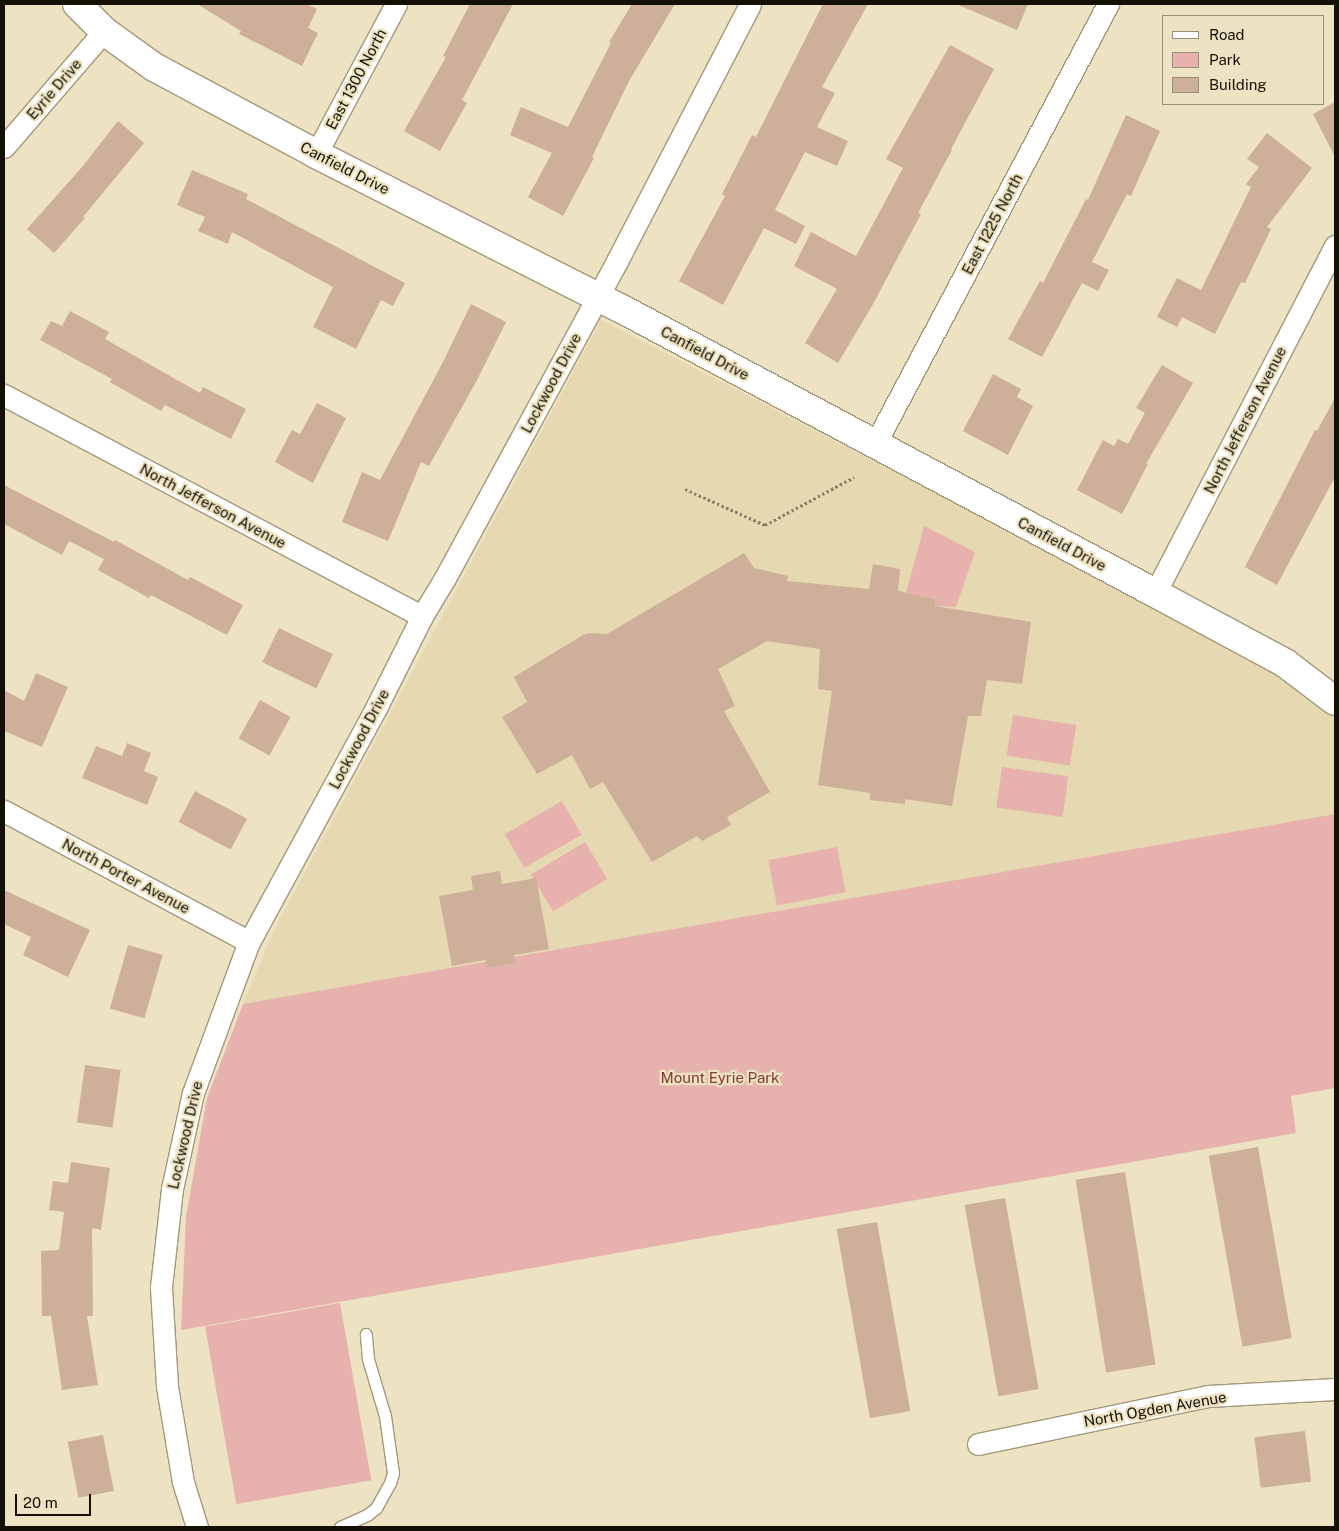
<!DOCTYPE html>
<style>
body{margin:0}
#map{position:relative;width:1339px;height:1531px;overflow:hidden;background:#ede2c1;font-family:"Public Sans",sans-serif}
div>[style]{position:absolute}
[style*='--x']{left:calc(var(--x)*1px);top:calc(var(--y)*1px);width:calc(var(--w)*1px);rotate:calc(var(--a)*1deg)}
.built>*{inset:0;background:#e6d8b0}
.green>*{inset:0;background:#e7b1ae;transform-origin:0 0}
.building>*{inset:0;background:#cdaf9a;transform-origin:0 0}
.path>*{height:3px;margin-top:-1.5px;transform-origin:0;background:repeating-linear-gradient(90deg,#867f68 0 2.5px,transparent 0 5px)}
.roads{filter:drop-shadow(1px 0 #a3987a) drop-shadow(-1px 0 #a3987a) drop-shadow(0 1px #a3987a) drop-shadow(0 -1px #a3987a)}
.service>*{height:11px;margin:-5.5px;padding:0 5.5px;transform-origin:5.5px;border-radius:5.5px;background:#fff}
.minor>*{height:21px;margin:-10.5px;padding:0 10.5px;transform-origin:10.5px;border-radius:10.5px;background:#fff}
.tertiary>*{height:28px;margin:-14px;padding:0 14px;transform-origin:14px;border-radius:14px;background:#fff}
span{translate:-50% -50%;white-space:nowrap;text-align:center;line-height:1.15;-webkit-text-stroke:4.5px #ede2c1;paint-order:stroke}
.street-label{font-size:15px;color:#141005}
.park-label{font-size:15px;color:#873838}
.frame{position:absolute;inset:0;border:5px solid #141005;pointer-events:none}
.legend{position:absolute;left:1162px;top:15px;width:162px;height:90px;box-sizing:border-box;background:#ede2c1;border:1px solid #968e76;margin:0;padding:6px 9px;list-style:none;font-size:15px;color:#141005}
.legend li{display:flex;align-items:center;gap:10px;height:25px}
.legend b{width:25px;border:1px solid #968e76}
.scale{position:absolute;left:15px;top:1494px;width:76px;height:22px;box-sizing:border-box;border:2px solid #141005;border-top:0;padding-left:6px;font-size:15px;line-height:18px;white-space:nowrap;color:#141005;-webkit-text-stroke:4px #ede2c1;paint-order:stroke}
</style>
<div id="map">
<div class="built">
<div style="clip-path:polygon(601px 320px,1161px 609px,1335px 709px,1335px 814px,243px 1004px,275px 928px)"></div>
</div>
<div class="green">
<div style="clip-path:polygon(924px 526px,975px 552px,956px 607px,935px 606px,935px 599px,906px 593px)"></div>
<div style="left:1013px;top:715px;width:64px;height:41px;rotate:9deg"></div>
<div style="left:1002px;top:767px;width:67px;height:41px;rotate:8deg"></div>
<div style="left:562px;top:801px;width:39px;height:66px;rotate:60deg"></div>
<div style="clip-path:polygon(1335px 814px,1335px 1088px,1291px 1096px,1296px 1133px,181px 1330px,186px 1217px,207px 1098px,243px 1004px)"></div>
<div style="left:585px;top:842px;width:43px;height:63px;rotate:59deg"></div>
<div style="left:837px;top:847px;width:46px;height:70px;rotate:79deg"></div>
<div style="left:340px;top:1303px;width:180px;height:137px;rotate:80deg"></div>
</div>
<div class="building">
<div style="clip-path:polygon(197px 4px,306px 4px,317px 9px,308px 28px,318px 33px,302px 66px,239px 34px,241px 31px)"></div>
<div style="clip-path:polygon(470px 4px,513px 4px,462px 100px,467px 103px,440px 151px,404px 131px,446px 57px,443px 56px)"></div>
<div style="clip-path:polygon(632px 4px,675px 4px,629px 81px,592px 157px,594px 158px,563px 216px,528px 197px,552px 153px,510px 135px,521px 107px,568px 127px,611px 43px,609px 42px)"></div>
<div style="clip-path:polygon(823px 4px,868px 4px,822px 87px,835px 93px,817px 127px,848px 141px,837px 166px,805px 152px,775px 210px,805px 226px,796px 244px,764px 228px,723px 305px,679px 281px,725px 196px,722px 194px,752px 135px,756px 137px)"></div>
<div style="clip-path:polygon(956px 4px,1028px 4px,1017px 30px)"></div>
<div style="clip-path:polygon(950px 45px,994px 69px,951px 149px,952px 150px,918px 213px,921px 214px,872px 306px,838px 363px,805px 343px,837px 289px,794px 266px,811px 232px,856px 256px,903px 168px,886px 159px)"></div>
<div style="clip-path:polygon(1335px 102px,1335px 157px,1313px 114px)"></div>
<div style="clip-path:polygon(1126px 115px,1160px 131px,1131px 196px,1127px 194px,1092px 262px,1109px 270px,1098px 291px,1082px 283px,1042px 357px,1008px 339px,1040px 281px,1043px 283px,1086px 199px,1088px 200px)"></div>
<div style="clip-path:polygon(118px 121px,144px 143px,83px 217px,85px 218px,54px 253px,27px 229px,82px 167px)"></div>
<div style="clip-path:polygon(1267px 133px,1312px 168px,1267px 227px,1271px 229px,1245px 283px,1241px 282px,1215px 334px,1182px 317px,1177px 327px,1157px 317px,1177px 278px,1201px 290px,1251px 187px,1246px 184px,1259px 167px,1247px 159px)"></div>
<div style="clip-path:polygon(192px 170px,248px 194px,246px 199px,405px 283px,393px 306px,381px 300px,356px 349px,313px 327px,333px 287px,232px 232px,228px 244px,198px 231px,205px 217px,177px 205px)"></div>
<div style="clip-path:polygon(471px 304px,506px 322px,476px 382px,429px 466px,421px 462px,388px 541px,342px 522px,362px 472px,380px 480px,442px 364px)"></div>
<div style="clip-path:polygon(70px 311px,109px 332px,105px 339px,200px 393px,203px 387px,246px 409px,231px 439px,165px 405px,161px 411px,110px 382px,112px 379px,40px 340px,51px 321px,62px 326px)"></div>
<div style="clip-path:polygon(1162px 365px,1193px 383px,1146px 464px,1148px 464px,1122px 514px,1077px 490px,1103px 440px,1114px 446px,1118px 439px,1128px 444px,1145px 413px,1136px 408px)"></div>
<div style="clip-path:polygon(993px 374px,1021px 389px,1017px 397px,1033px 406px,1008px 455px,963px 431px)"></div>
<div style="clip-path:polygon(1335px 398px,1335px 477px,1277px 585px,1245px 567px,1315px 430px,1317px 431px)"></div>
<div style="clip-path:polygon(317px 403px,346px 418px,313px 483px,275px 462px,292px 430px,300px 434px)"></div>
<div style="clip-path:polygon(4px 485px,114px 542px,115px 540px,188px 580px,190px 577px,243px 605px,227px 635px,151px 595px,149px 598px,98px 570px,104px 559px,69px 541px,62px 555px,4px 524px)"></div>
<div style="clip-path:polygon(744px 553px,754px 568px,788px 576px,787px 581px,869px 589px,873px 564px,900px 569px,898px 591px,935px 599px,935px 606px,1031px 622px,1022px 684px,987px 680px,981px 716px,968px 716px,952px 806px,905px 799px,905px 804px,870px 800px,870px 793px,818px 785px,832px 691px,818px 689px,820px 649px,767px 641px,718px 669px,735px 706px,724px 711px,770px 792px,727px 817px,731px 825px,702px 841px,697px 836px,652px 862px,603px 782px,590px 789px,572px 755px,537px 774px,502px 717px,527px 702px,514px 677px,583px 635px,589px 633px,607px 634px)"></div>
<div style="left:279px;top:628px;width:60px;height:38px;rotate:26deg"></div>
<div style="clip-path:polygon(36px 673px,68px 687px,42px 747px,4px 731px,4px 690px,24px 701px)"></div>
<div style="left:260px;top:700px;width:35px;height:44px;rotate:29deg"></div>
<div style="clip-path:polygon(127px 743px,151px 753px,144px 771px,158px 777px,147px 805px,82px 778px,96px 746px,122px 756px)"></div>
<div style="left:195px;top:791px;width:59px;height:35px;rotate:28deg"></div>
<div style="clip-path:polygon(500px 871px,502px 884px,536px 878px,549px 949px,514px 955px,516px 963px,487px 968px,485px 960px,452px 966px,439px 896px,473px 890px,471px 876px)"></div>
<div style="clip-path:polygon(4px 890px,90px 930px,68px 977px,23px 955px,31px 937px,4px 924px)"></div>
<div style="left:128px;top:945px;width:36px;height:66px;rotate:16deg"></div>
<div style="left:85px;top:1065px;width:36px;height:58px;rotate:8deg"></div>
<div style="left:1258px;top:1147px;width:194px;height:50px;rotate:80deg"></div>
<div style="clip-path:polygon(71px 1162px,110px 1168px,101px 1230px,92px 1228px,93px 1316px,87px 1316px,98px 1385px,62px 1390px,51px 1316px,42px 1316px,41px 1251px,59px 1250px,64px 1212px,49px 1210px,53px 1181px,68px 1183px)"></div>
<div style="left:1125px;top:1172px;width:195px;height:50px;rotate:81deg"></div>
<div style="left:1005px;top:1198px;width:194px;height:41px;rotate:80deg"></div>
<div style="left:877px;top:1222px;width:192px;height:41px;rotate:80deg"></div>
<div style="left:1305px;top:1431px;width:51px;height:51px;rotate:83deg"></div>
<div style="left:103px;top:1435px;width:57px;height:36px;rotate:79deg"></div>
</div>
<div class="path">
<div style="--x:685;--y:489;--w:88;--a:24.2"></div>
<div style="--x:765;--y:525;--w:101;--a:-28.3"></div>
</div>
<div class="roads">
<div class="service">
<div style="--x:340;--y:1527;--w:30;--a:-24"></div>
<div style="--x:367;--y:1515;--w:11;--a:-38"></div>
<div style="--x:376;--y:1508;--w:29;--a:-61"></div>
<div style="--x:390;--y:1483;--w:10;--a:-73"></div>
<div style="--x:393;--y:1473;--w:58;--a:-98"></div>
<div style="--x:385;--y:1416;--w:59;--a:-106.6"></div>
<div style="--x:368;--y:1359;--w:25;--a:-95"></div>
</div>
<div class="minor">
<div style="--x:4;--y:147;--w:153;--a:-49.2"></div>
<div style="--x:316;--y:154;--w:170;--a:-61.9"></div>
<div style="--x:4;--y:395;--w:473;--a:27.9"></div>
<div style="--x:875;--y:444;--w:498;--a:-62.1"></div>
<div style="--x:1155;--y:593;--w:391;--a:-62.6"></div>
<div style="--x:4;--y:811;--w:278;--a:28.1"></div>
<div style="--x:978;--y:1444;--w:235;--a:-11.8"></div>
<div style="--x:1208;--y:1396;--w:127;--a:-3.2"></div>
<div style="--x:197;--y:1527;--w:47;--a:-107.3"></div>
<div style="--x:183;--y:1482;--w:97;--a:-99.5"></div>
<div style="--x:167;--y:1386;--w:99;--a:-93.5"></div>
<div style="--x:161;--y:1287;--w:99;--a:-83.6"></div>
<div style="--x:172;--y:1189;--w:98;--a:-77.7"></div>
<div style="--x:193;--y:1093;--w:161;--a:-69.7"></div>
<div style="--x:249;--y:942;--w:268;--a:-61.5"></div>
<div style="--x:377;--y:706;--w:101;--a:-63.4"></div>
<div style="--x:422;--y:616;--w:44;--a:-58.8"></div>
<div style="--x:445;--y:578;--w:361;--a:-61.5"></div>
<div style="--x:617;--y:261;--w:289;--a:-62.6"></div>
</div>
<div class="tertiary">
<div style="--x:77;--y:4;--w:38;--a:45"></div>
<div style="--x:104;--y:31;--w:62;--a:35.8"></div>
<div style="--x:154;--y:67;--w:184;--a:28.2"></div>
<div style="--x:316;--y:154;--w:343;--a:26.9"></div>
<div style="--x:622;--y:309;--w:604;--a:28.05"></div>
<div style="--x:1155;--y:593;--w:148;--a:28.3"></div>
<div style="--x:1285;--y:663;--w:63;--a:37.2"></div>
</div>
</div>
<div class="street-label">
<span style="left:356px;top:79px;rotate:-62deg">East 1300 North</span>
<span style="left:54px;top:89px;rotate:-49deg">Eyrie Drive</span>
<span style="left:345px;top:168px;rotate:27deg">Canfield Drive</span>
<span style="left:992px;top:224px;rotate:-62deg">East 1225 North</span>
<span style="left:705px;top:353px;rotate:28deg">Canfield Drive</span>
<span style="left:551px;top:383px;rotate:-62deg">Lockwood Drive</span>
<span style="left:1245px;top:420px;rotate:-63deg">North Jefferson Avenue</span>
<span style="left:213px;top:506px;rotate:28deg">North Jefferson Avenue</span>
<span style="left:1062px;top:544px;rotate:28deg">Canfield Drive</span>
<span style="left:359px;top:739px;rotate:-62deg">Lockwood Drive</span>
<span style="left:126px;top:876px;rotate:28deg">North Porter Avenue</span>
<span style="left:185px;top:1135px;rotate:-77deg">Lockwood Drive</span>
<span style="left:1155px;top:1409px;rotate:-10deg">North Ogden Avenue</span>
</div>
<div class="park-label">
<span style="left:720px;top:1078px">Mount Eyrie Park</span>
</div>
<div class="frame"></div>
<ul class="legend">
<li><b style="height:6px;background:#fff"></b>Road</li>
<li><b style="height:14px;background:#e7b1ae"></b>Park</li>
<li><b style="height:14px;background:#cdaf9a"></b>Building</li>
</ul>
<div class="scale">20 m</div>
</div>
